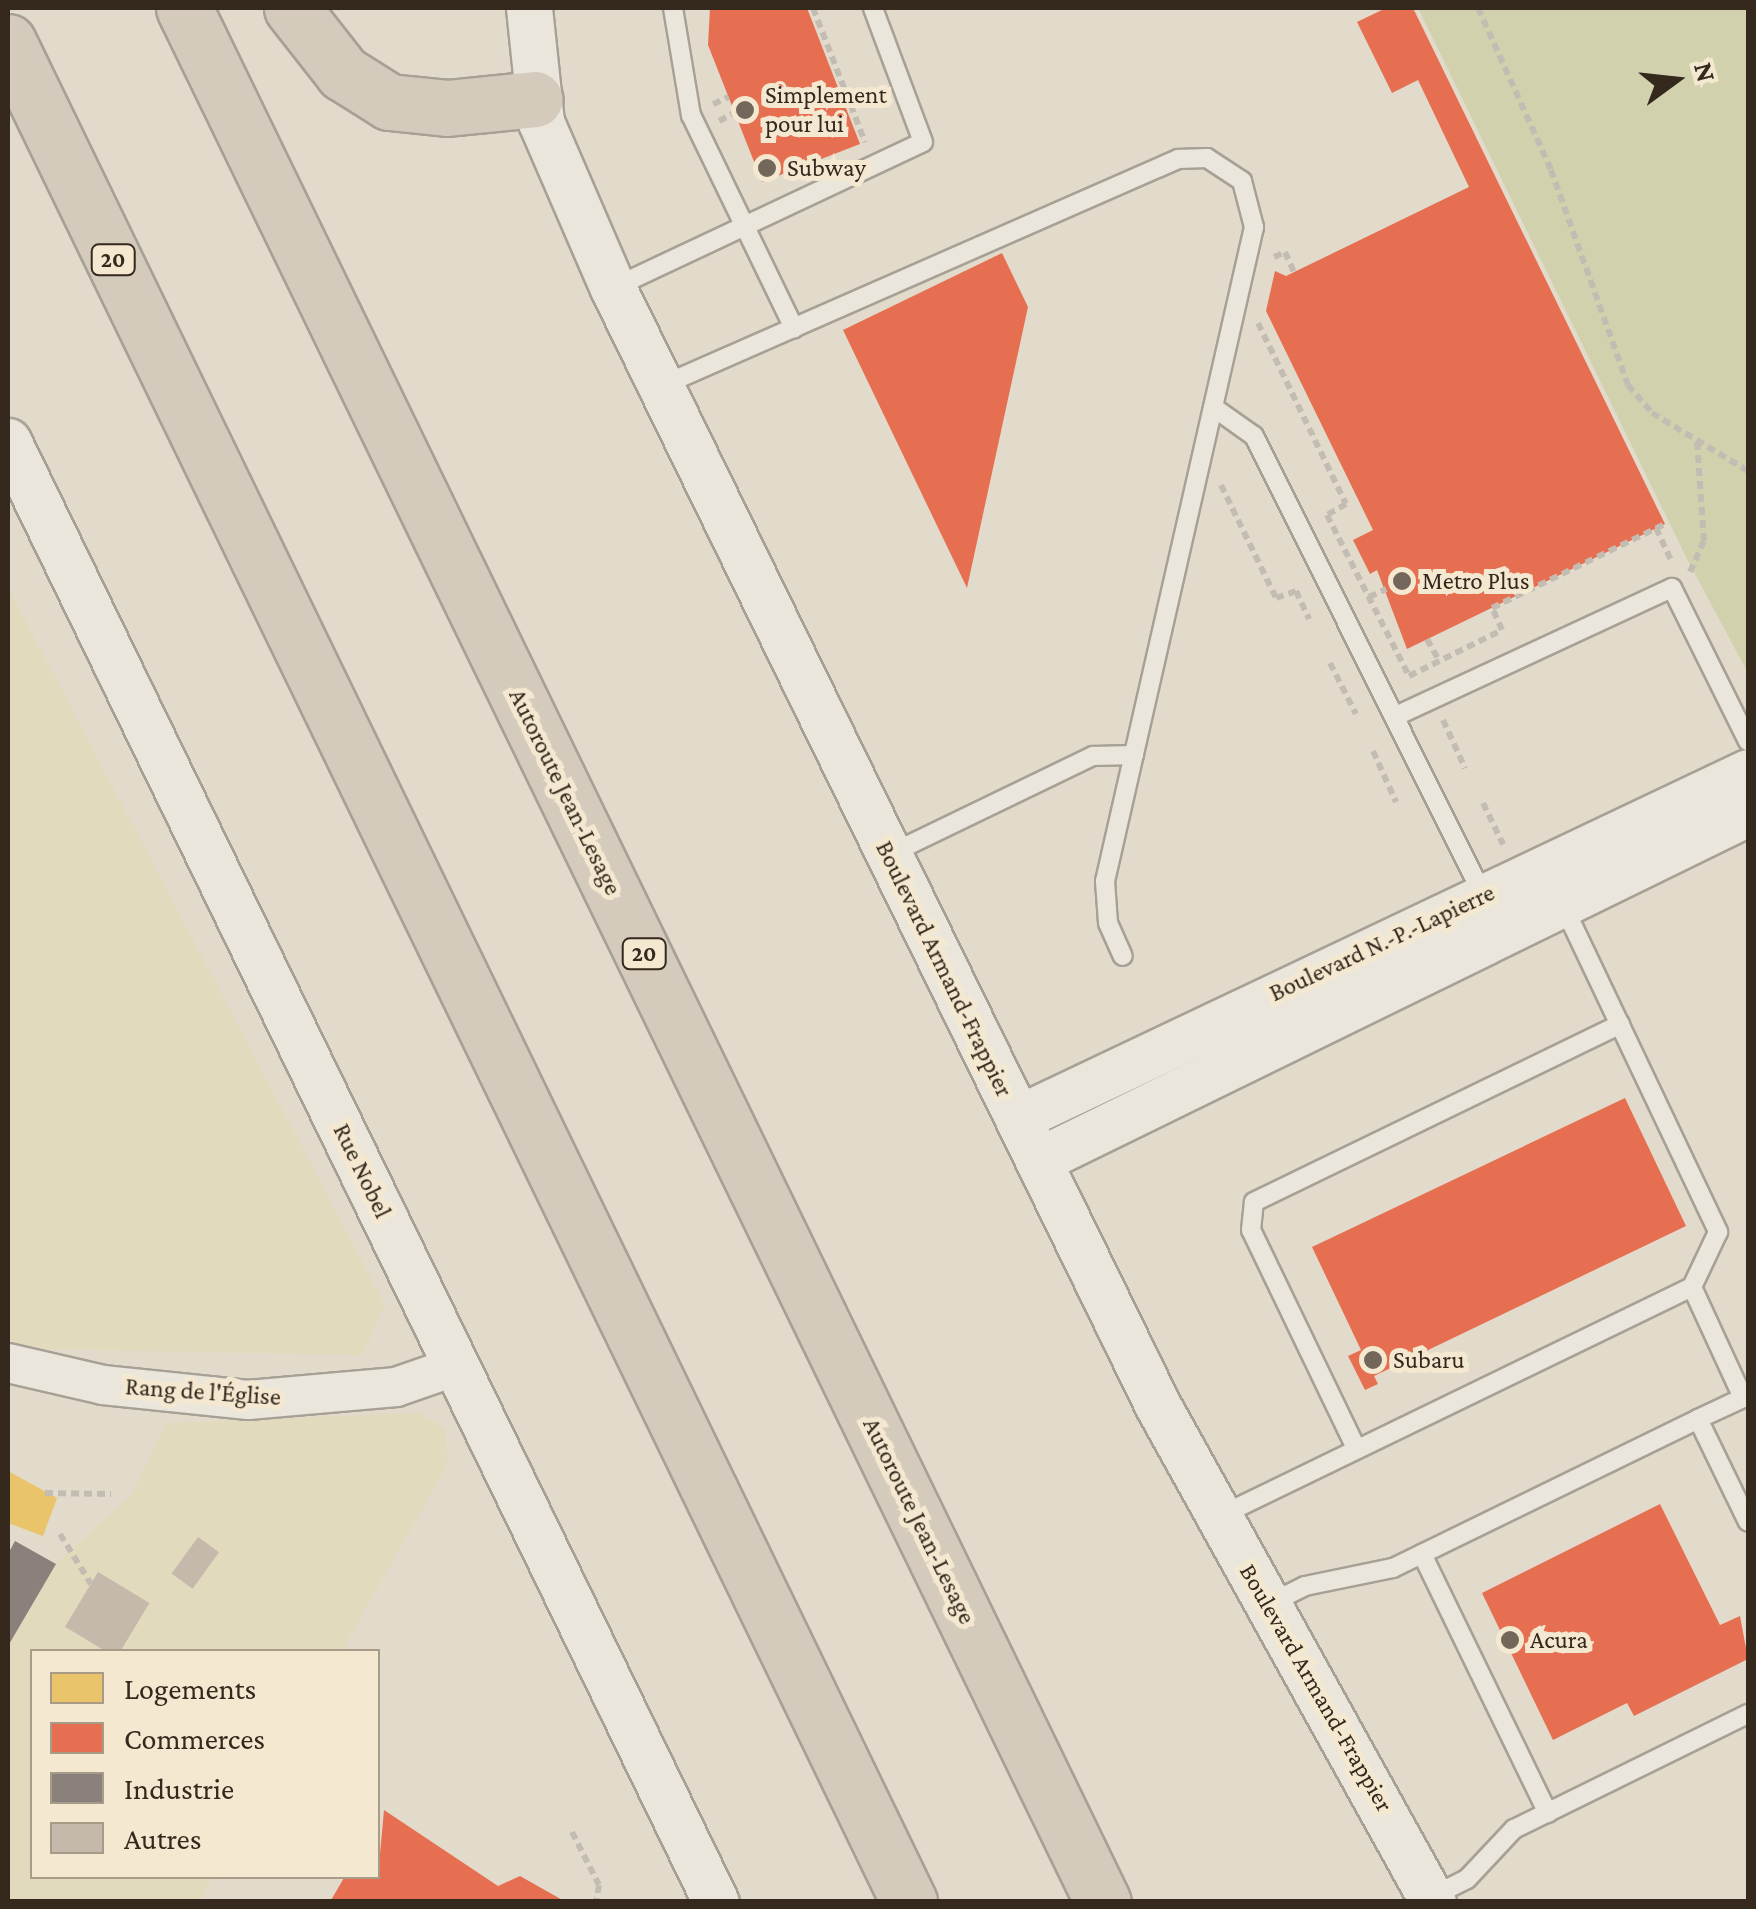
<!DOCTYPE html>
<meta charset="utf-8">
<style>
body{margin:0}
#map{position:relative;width:1756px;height:1909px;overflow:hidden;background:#e2dbcb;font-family:"Crimson Pro",serif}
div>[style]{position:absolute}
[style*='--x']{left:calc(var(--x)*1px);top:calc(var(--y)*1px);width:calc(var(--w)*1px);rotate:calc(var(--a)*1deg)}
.farmland>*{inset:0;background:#e1dabc}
.green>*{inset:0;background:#d1d1ae}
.homes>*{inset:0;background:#e9c46a}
.shops>*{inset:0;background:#e76f51}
.industry>*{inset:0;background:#8a817c}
.building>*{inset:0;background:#c5b9ac;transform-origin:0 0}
.path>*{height:6px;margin-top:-3px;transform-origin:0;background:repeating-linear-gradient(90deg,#c3bcb3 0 8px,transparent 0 13px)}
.roads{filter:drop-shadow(2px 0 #a7a095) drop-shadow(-2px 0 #a7a095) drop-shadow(0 2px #a7a095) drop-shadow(0 -2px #a7a095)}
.service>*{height:18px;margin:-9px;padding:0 9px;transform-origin:9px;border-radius:9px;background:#eae6dc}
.minor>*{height:38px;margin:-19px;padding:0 19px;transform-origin:19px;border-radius:19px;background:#eae6dc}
.tertiary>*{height:45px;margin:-22.5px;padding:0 22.5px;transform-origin:22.5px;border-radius:22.5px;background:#eae6dc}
.motorway>*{height:55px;margin:-27.5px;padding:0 27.5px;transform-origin:27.5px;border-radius:27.5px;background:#d5cbbc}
.dots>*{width:28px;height:28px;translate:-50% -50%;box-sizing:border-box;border:5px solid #f4e9d0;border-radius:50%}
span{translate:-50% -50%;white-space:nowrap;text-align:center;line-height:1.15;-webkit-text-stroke:10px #f4e9d0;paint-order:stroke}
.shield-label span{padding:2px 8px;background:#f4e9d0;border:2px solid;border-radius:8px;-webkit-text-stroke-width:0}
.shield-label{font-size:22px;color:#35281d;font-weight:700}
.poi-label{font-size:25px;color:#35281d}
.left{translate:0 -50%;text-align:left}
.street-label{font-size:25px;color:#35281d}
.frame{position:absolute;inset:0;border:10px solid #35281d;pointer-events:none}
.legend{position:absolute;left:30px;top:1649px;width:350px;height:230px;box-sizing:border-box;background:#f4e9d0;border:2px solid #a89c88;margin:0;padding:12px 18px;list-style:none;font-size:30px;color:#35281d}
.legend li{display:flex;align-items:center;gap:20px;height:50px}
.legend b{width:50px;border:2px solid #a89c88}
.north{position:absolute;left:1626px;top:30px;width:100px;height:100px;-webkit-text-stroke:8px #f4e9d0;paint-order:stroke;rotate:75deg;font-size:28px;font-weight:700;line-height:40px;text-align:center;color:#35281d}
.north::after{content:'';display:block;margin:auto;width:35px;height:45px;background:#35281d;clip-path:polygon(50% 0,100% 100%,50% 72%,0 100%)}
</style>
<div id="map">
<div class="farmland">
<div style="clip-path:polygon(8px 587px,385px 1305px,363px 1355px,28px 1349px,8px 1339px)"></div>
<div style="clip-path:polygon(420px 1413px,446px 1429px,447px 1466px,342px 1651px,32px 1652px,32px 1876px,213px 1877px,200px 1901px,8px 1902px,8px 1646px,56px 1564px,133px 1493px,166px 1423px)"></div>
</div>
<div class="green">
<div style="clip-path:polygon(1418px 8px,1748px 8px,1748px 673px,1689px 563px)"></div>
</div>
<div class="homes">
<div style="clip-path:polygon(8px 1471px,57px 1498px,43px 1536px,8px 1523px)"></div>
</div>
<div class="shops">
<div style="clip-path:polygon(710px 8px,807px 8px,860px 144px,762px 182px,708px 45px)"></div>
<div style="clip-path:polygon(1386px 8px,1413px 8px,1665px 524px,1407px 649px,1377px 570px,1370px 574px,1353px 540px,1373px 530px,1266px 311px,1275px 271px,1286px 276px,1469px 187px,1418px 80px,1392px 93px,1357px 22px)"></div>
<div style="clip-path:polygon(1002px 253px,1028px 307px,967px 588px,843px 330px)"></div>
<div style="clip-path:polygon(1625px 1098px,1686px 1226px,1374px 1376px,1378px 1384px,1365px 1390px,1348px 1356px,1361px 1350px,1312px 1247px)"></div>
<div style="clip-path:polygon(1660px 1504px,1720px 1625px,1740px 1616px,1748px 1659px,1634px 1716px,1627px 1703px,1553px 1740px,1482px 1593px)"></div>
<div style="clip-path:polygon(384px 1810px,498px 1886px,520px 1876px,566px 1902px,330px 1902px,345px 1876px,378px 1876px)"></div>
</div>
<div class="industry">
<div style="clip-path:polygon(15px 1541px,56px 1564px,8px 1646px,8px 1554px)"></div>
</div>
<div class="building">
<div style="left:198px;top:1537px;width:26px;height:45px;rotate:36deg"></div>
<div style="left:98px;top:1572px;width:60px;height:64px;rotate:31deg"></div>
</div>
<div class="path">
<div style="--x:813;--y:8;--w:144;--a:68.8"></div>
<div style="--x:1478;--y:8;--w:178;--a:65.7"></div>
<div style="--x:1551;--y:170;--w:228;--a:70.3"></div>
<div style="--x:1628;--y:385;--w:37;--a:49"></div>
<div style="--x:1652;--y:413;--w:112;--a:31.1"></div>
<div style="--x:713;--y:104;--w:17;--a:-24"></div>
<div style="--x:719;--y:121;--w:17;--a:-28"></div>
<div style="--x:1274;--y:257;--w:12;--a:-24"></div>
<div style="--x:1285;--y:252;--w:22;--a:66"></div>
<div style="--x:1258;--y:323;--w:201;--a:64.1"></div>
<div style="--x:1346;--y:504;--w:22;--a:150"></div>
<div style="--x:1327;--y:515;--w:181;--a:63"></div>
<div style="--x:1409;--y:676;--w:104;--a:-26.3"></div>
<div style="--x:1502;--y:630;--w:24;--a:-114"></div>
<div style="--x:1492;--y:608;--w:192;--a:-25.9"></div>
<div style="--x:1221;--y:485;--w:126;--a:64"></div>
<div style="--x:1276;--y:598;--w:21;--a:-19"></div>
<div style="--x:1296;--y:591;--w:31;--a:65"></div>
<div style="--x:1656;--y:528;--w:38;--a:65"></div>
<div style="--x:1690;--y:572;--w:34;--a:-66"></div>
<div style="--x:1704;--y:541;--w:100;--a:-94"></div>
<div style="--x:1369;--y:597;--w:19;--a:-25"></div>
<div style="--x:1427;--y:639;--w:25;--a:61"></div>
<div style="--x:1330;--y:663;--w:57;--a:63"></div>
<div style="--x:1443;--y:720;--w:53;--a:65.4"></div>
<div style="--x:1373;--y:751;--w:56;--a:65.7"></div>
<div style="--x:1483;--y:803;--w:46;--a:64"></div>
<div style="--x:45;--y:1493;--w:66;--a:0.9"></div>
<div style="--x:60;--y:1534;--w:59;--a:58.2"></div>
<div style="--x:572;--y:1832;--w:59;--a:63"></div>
<div style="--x:599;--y:1885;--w:17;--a:100"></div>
</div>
<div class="roads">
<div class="service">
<div style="--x:673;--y:8;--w:109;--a:80.5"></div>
<div style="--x:691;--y:115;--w:237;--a:64.2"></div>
<div style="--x:615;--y:287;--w:340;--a:-25.2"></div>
<div style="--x:923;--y:142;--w:143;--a:-110.5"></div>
<div style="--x:661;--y:386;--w:565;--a:-23.7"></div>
<div style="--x:1178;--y:159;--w:29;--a:-2"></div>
<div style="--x:1207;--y:158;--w:42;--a:33.3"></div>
<div style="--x:1242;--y:181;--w:48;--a:75.4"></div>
<div style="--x:1254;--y:227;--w:671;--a:102.83"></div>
<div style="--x:1105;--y:881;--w:42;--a:85.9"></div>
<div style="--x:1108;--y:923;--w:36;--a:66"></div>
<div style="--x:1213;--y:407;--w:50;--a:35.3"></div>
<div style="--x:1254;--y:436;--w:517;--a:63.48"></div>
<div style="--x:1398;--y:715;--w:302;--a:-24.9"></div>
<div style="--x:1672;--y:588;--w:171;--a:63.6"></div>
<div style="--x:888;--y:855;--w:228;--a:-25.8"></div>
<div style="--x:1093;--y:756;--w:41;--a:-1.4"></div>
<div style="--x:1563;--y:905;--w:362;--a:64.6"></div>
<div style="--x:1718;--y:1232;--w:61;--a:115.3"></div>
<div style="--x:1692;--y:1287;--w:122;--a:65.3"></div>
<div style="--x:1743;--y:1398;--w:50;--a:155"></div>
<div style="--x:1356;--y:1448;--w:242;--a:-115.7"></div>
<div style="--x:1251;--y:1230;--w:28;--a:-84"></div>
<div style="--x:1254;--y:1202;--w:407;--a:-25.9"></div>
<div style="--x:1222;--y:1515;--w:522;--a:-25.88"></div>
<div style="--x:1422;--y:1554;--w:288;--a:64.1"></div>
<div style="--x:1269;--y:1604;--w:40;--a:-26.6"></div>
<div style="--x:1305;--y:1586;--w:90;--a:-11.6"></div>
<div style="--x:1393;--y:1568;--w:339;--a:-26"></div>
<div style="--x:1698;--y:1419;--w:114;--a:64.1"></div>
<div style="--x:1431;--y:1897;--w:40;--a:-26.6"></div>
<div style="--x:1467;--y:1879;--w:69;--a:-46.8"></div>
<div style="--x:1514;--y:1829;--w:261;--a:-26.2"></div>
</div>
<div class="minor">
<div style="--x:8;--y:1363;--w:98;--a:13"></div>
<div style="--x:103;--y:1385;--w:146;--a:5.9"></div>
<div style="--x:248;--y:1400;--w:149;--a:-5"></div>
<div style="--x:396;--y:1387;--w:65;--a:-19"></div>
</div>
<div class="tertiary">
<div style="--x:529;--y:8;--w:115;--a:84"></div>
<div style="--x:541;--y:122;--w:181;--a:66.6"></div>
<div style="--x:613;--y:288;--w:1242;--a:64.01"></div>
<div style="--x:1157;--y:1404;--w:569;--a:61"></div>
<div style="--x:8;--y:441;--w:1624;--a:64.15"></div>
<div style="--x:1018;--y:1118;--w:808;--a:-25.36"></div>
<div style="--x:1039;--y:1160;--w:789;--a:-26.08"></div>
</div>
<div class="motorway">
<div style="--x:184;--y:8;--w:2105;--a:64.12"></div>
<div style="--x:292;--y:8;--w:83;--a:51.9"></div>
<div style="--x:343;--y:73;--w:54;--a:32.2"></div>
<div style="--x:389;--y:102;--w:58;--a:5.9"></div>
<div style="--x:447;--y:108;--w:88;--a:-5.8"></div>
<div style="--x:8;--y:42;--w:2067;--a:64.15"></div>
</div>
</div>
<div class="dots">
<div style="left:745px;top:110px;background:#72675a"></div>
<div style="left:767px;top:168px;background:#72675a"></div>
<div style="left:1402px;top:581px;background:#72675a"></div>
<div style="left:1373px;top:1360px;background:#72675a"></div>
<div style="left:1510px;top:1640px;background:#72675a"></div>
</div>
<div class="shield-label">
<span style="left:113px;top:260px">20</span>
<span style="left:644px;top:954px">20</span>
</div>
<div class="poi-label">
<span class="left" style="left:765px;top:110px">Simplement<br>pour lui</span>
<span class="left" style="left:787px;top:168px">Subway</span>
<span class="left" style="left:1422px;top:581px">Metro Plus</span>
<span class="left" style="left:1393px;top:1360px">Subaru</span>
<span class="left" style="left:1530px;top:1640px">Acura</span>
</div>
<div class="street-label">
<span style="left:565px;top:792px;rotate:64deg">Autoroute Jean-Lesage</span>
<span style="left:1382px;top:943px;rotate:-25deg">Boulevard N.-P.-Lapierre</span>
<span style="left:944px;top:969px;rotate:64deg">Boulevard Armand-Frappier</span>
<span style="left:362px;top:1171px;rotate:64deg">Rue Nobel</span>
<span style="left:203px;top:1392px;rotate:4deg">Rang de l'Église</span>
<span style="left:919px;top:1521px;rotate:64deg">Autoroute Jean-Lesage</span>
<span style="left:1316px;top:1688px;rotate:60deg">Boulevard Armand-Frappier</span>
</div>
<div class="frame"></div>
<ul class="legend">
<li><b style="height:28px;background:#e9c46a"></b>Logements</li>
<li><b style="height:28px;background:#e76f51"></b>Commerces</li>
<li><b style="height:28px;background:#8a817c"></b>Industrie</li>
<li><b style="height:28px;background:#c5b9ac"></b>Autres</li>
</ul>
<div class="north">N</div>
</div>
